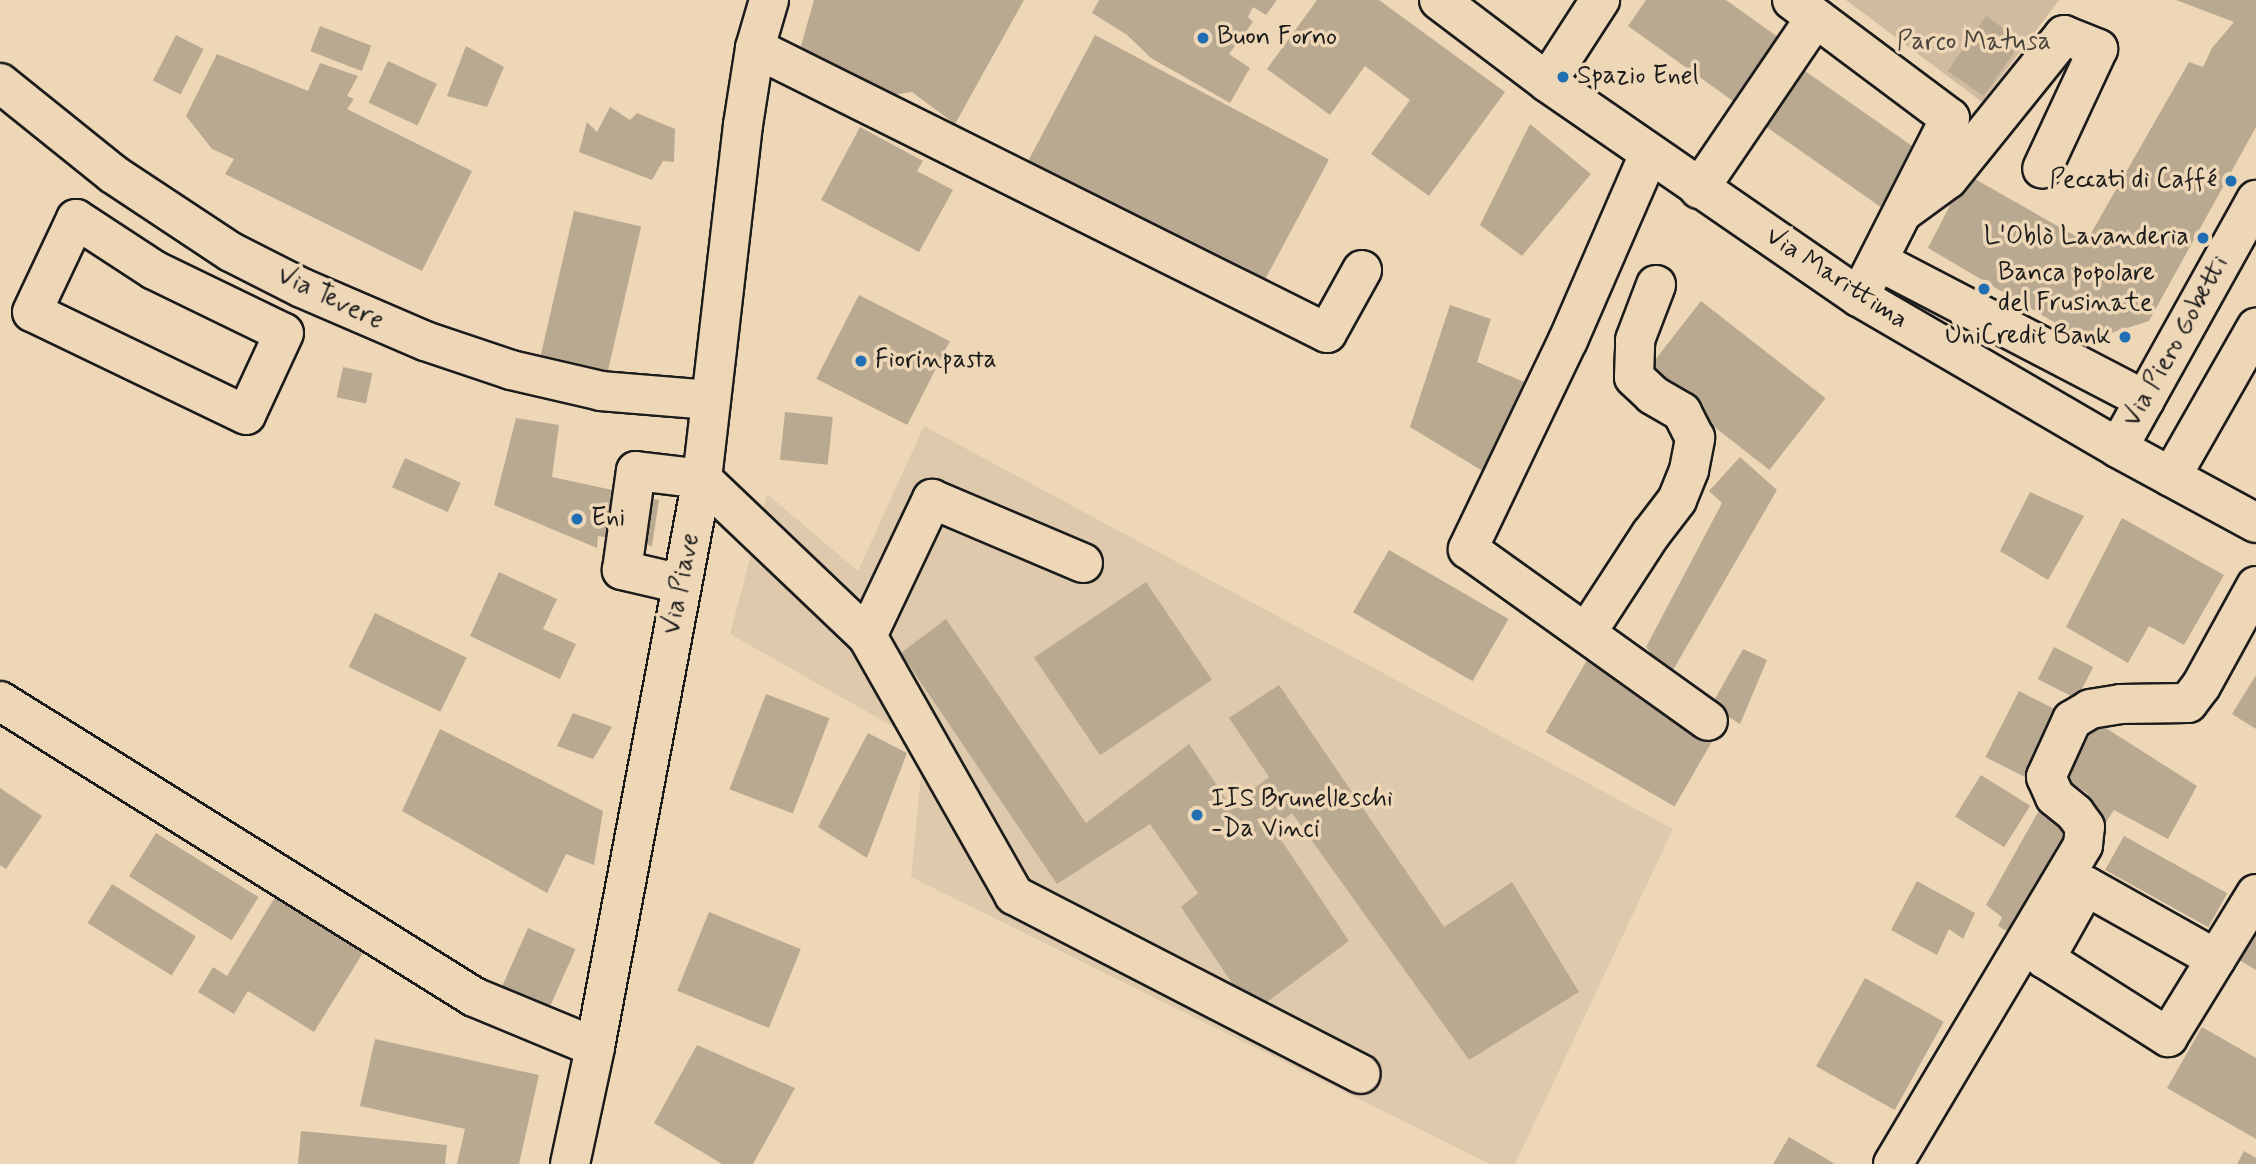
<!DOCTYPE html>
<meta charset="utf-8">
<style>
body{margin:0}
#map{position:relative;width:2256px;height:1164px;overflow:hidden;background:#eed7b7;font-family:Mynerve,sans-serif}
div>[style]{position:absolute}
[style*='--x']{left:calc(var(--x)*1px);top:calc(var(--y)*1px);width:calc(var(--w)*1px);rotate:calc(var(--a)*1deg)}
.built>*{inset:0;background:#dec9ac}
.green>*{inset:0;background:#d0bba0}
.building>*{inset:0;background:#baa991;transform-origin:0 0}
.roads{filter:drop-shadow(2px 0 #1c1c1c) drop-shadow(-2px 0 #1c1c1c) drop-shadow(0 2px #1c1c1c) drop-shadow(0 -2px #1c1c1c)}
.minor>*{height:38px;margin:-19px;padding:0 19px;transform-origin:19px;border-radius:19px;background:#eed7b7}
.major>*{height:38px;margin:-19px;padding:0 19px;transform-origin:19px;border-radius:19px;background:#eed7b7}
.dots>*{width:19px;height:19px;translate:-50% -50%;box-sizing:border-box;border:4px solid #eed7b7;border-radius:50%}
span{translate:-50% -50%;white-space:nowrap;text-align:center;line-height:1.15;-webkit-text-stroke:7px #eed7b7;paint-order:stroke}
.poi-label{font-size:26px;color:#1c1c1c}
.left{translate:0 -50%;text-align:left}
.right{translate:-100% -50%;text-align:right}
.park-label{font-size:26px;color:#49443d}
.street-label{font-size:26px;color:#1c1c1c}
</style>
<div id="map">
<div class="built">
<div style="clip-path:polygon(924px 426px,1673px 829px,1515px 1164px,1490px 1164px,911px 877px,924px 744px,730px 634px,767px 494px,858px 571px)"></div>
</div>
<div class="green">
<div style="clip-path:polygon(1846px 0,2059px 0,1982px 102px)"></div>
</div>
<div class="building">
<div style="clip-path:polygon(814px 0,1024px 0,955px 124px,912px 92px,873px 98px,799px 53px)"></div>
<div style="clip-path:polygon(1099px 0,1277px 0,1266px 15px,1253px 7px,1248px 17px,1253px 22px,1229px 54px,1250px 68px,1230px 103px,1151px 58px,1127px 35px,1092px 13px)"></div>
<div style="clip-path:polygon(1317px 0,1379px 0,1505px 92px,1429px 196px,1371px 154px,1410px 100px,1365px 66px,1330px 115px,1267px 69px)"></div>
<div style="clip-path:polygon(1646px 0,1726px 0,1785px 42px,1740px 106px,1628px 26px)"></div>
<div style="clip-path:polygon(2176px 0,2256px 0,2256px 127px,2149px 321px,2086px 341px,1928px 248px,1966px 174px,2086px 242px,2189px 62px,2203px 67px,2212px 48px,2234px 22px)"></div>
<div style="left:1986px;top:16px;width:44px;height:67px;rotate:35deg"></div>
<div style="left:320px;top:26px;width:55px;height:27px;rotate:21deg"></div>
<div style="left:176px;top:35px;width:31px;height:51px;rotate:27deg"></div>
<div style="left:1095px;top:35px;width:265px;height:142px;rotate:28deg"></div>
<div style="clip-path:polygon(466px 46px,504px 67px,487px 107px,447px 96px)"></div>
<div style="clip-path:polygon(217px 54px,308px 91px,320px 63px,358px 76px,347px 96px,354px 99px,347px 109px,472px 171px,422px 271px,225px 174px,234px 159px,212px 149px,186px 116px)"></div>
<div style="left:388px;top:61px;width:54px;height:46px;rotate:25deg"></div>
<div style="left:1805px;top:71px;width:143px;height:68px;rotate:35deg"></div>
<div style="clip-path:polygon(610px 107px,630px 120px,637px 113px,675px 129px,674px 162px,663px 161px,652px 180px,579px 152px,587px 122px,597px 132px)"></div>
<div style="clip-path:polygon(1530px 124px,1591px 174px,1522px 256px,1480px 225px)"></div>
<div style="clip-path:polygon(860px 127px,923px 161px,917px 171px,953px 190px,919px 252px,821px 200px)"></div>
<div style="left:574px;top:211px;width:69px;height:149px;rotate:13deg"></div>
<div style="left:859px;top:295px;width:102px;height:94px;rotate:27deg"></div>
<div style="left:1701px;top:301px;width:158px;height:91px;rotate:38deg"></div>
<div style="clip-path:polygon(1450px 305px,1491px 319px,1477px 362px,1536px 387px,1494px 478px,1410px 427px)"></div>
<div style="left:343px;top:367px;width:30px;height:31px;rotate:12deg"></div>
<div style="left:785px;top:412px;width:48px;height:48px;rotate:6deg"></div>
<div style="clip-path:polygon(516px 418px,559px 425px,552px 477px,659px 500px,652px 546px,598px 536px,597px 548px,494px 505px)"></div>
<div style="clip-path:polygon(1740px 457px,1777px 490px,1669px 677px,1646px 647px,1722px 503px,1709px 491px)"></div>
<div style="left:405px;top:458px;width:61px;height:32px;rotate:24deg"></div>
<div style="clip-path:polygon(2030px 492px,2084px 516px,2048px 580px,2000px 551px)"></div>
<div style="clip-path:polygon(2122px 518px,2224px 575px,2184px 645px,2149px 626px,2128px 663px,2066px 627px)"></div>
<div style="left:1389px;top:550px;width:138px;height:72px;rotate:30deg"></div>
<div style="clip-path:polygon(499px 572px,557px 599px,543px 629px,576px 644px,560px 679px,470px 636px)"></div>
<div style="left:1146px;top:582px;width:118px;height:135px;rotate:56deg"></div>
<div style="left:375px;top:613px;width:102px;height:60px;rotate:26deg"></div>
<div style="clip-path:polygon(946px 619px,1086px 823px,1189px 744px,1231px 806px,1269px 777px,1229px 718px,1279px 685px,1444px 927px,1512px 882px,1579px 992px,1469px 1060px,1292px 813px,1273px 828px,1349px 941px,1252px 1013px,1181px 907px,1198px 893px,1150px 824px,1057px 884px,901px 653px)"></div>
<div style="left:2054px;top:647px;width:44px;height:36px;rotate:27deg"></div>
<div style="clip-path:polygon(1743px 649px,1767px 660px,1740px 724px,1711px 706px)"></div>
<div style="left:1587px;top:660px;width:149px;height:83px;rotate:30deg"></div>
<div style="clip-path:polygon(2256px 675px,2256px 729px,2232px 714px)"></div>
<div style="left:2019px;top:691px;width:55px;height:74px;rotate:27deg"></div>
<div style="left:766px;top:694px;width:68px;height:102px;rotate:21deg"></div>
<div style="clip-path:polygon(573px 713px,612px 727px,593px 759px,557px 746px)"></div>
<div style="clip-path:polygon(2090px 718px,2197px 786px,2168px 839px,2114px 810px,2104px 825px,2080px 811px,2088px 794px,2057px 772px)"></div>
<div style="clip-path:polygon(440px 729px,603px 811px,594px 865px,566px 854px,547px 893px,402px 811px)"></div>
<div style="clip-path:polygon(868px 733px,907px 753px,867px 858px,818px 827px)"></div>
<div style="left:1981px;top:775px;width:58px;height:49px;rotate:32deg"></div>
<div style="clip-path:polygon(0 788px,42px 816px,6px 869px,0 865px)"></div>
<div style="clip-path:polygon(2038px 812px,2070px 835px,2018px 937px,1998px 926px,2002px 917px,1986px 905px)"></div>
<div style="left:156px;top:833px;width:121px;height:51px;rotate:32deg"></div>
<div style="left:2124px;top:836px;width:118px;height:39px;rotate:29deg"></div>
<div style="clip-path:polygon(1917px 881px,1975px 913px,1963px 939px,1949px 929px,1937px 955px,1891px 930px)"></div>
<div style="left:112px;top:884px;width:99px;height:46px;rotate:32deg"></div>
<div style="clip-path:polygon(277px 894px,366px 948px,314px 1032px,248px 991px,234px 1014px,198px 992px,213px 967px,227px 976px)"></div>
<div style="left:709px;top:912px;width:99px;height:85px;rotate:22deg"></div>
<div style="clip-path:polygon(2256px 925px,2256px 970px,2236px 958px)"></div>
<div style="left:528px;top:928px;width:52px;height:69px;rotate:24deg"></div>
<div style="left:1865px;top:978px;width:90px;height:101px;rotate:29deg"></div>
<div style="clip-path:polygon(2202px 1027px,2256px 1058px,2256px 1139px,2167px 1088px)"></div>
<div style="clip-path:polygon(375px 1039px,539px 1075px,519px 1164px,457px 1164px,465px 1129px,360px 1106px)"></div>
<div style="clip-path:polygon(697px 1045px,795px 1088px,753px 1164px,722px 1164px,654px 1123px)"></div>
<div style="clip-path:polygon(301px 1131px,447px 1145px,445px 1164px,298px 1164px)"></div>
<div style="clip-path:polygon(1789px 1137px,1835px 1164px,1773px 1164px)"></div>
<div style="clip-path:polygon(2244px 1151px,2256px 1158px,2256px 1164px,2237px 1164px)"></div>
</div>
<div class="roads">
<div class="minor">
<div style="--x:1792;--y:0;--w:197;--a:36.8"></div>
<div style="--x:1950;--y:118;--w:201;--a:116.9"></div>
<div style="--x:755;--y:48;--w:639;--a:26.48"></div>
<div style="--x:1327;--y:333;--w:72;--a:-60.9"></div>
<div style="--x:1547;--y:82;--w:98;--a:-57.1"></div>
<div style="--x:0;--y:83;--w:145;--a:38.8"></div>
<div style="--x:113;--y:174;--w:141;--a:33.5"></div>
<div style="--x:231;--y:252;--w:80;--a:26.9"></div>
<div style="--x:302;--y:288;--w:134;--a:23.3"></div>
<div style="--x:425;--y:341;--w:91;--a:18.6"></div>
<div style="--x:511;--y:370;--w:92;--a:13.1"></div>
<div style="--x:601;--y:391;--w:109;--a:4.7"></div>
<div style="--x:1649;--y:154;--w:203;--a:113.5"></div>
<div style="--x:1568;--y:340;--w:232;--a:115.6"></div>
<div style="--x:1468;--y:549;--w:295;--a:35.6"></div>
<div style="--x:1699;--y:189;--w:207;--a:-55.8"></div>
<div style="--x:1903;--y:212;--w:56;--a:-36.3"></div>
<div style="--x:1948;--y:179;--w:185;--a:-51.1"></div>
<div style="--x:2064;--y:35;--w:37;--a:22"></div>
<div style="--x:2098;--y:49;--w:132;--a:115"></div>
<div style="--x:76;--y:219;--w:93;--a:33.2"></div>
<div style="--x:154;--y:270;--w:144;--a:25.9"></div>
<div style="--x:284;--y:333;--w:90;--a:114.9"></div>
<div style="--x:246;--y:415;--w:237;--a:-154.3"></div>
<div style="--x:32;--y:312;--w:103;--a:-64.7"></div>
<div style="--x:1878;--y:261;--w:301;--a:27.5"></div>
<div style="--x:2118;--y:448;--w:284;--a:-60.9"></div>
<div style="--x:2171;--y:477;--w:172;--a:-60.3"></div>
<div style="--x:682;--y:584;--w:62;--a:-166.9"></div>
<div style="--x:622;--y:570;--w:100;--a:-82"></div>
<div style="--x:636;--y:471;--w:66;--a:6.9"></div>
<div style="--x:702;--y:479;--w:228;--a:43.6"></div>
<div style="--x:867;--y:636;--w:152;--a:-64.6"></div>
<div style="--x:932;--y:499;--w:164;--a:23"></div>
<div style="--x:1587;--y:632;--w:117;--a:-56.9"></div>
<div style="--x:1651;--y:534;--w:43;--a:-52.6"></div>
<div style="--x:1677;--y:500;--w:32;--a:-68"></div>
<div style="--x:1689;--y:470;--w:33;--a:-79"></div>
<div style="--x:1695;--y:438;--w:29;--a:-117"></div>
<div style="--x:1682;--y:412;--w:34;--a:-150"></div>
<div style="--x:1653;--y:395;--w:26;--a:-137"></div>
<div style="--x:1634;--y:377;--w:37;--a:-88"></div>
<div style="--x:1635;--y:340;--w:59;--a:-69.1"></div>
<div style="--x:867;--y:636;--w:298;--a:60.4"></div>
<div style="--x:1014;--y:895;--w:390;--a:27.3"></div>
<div style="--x:0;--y:701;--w:559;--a:31.98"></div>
<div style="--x:474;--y:997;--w:131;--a:22.5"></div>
<div style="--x:2216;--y:959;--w:149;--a:-150.7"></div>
<div style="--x:2086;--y:886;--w:84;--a:119.3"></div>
<div style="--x:2045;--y:959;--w:146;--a:32.4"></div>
<div style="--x:2168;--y:1037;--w:168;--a:-58.4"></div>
<div style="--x:1893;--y:1164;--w:371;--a:-59.2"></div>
<div style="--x:2083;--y:845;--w:18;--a:-84"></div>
<div style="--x:2085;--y:827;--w:17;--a:-126"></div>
<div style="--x:2075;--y:813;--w:26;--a:-141"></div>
<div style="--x:2055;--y:797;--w:22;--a:-114"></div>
<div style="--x:2046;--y:777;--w:63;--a:-65.5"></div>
<div style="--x:2072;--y:720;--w:21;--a:-31"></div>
<div style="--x:2090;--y:709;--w:30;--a:-9"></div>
<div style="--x:2120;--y:704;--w:68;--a:-0.8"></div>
<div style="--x:2188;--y:703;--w:21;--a:-53"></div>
<div style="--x:2201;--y:686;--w:114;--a:-61.2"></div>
</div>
<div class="major">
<div style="--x:1439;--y:0;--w:136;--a:37.2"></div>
<div style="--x:1547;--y:82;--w:379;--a:34.6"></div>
<div style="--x:1859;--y:297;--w:300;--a:30.2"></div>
<div style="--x:2118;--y:448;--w:157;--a:28.5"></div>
<div style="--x:570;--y:1164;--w:120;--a:-77.9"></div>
<div style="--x:595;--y:1047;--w:578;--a:-79.33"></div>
<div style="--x:702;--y:479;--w:356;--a:-83.4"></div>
<div style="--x:743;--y:125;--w:78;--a:-81.1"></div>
<div style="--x:755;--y:48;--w:50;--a:-73.7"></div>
</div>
</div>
<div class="dots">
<div style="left:1203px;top:38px;background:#1f6fb2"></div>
<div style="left:1563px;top:77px;background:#1f6fb2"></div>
<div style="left:2231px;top:181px;background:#1f6fb2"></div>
<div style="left:2203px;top:238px;background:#1f6fb2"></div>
<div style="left:1984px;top:289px;background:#1f6fb2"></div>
<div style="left:2125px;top:337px;background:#1f6fb2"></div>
<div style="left:861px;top:361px;background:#1f6fb2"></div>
<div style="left:577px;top:519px;background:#1f6fb2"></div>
<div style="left:1197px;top:815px;background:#1f6fb2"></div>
</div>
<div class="poi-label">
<span class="left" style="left:1217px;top:38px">Buon Forno</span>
<span class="left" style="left:1577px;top:77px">Spazio Enel</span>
<span class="right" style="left:2217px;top:181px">Peccati di Caffé</span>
<span class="right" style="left:2189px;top:238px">L'Oblò Lavanderia</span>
<span class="left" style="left:1998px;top:289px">Banca popolare<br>del Frusinate</span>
<span class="right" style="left:2111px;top:337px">UniCredit Bank</span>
<span class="left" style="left:875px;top:361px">Fiorinpasta</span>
<span class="left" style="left:591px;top:519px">Eni</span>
<span class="left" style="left:1211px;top:815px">IIS Brunelleschi<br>-Da Vinci</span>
</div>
<div class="park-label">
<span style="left:1974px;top:43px">Parco Matusa</span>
</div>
<div class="street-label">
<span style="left:1836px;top:279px;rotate:33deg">Via Marittima</span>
<span style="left:330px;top:299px;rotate:25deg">Via Tevere</span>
<span style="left:2177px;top:342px;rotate:-61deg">Via Piero Gobetti</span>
<span style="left:682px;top:584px;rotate:-79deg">Via Piave</span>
</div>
</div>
